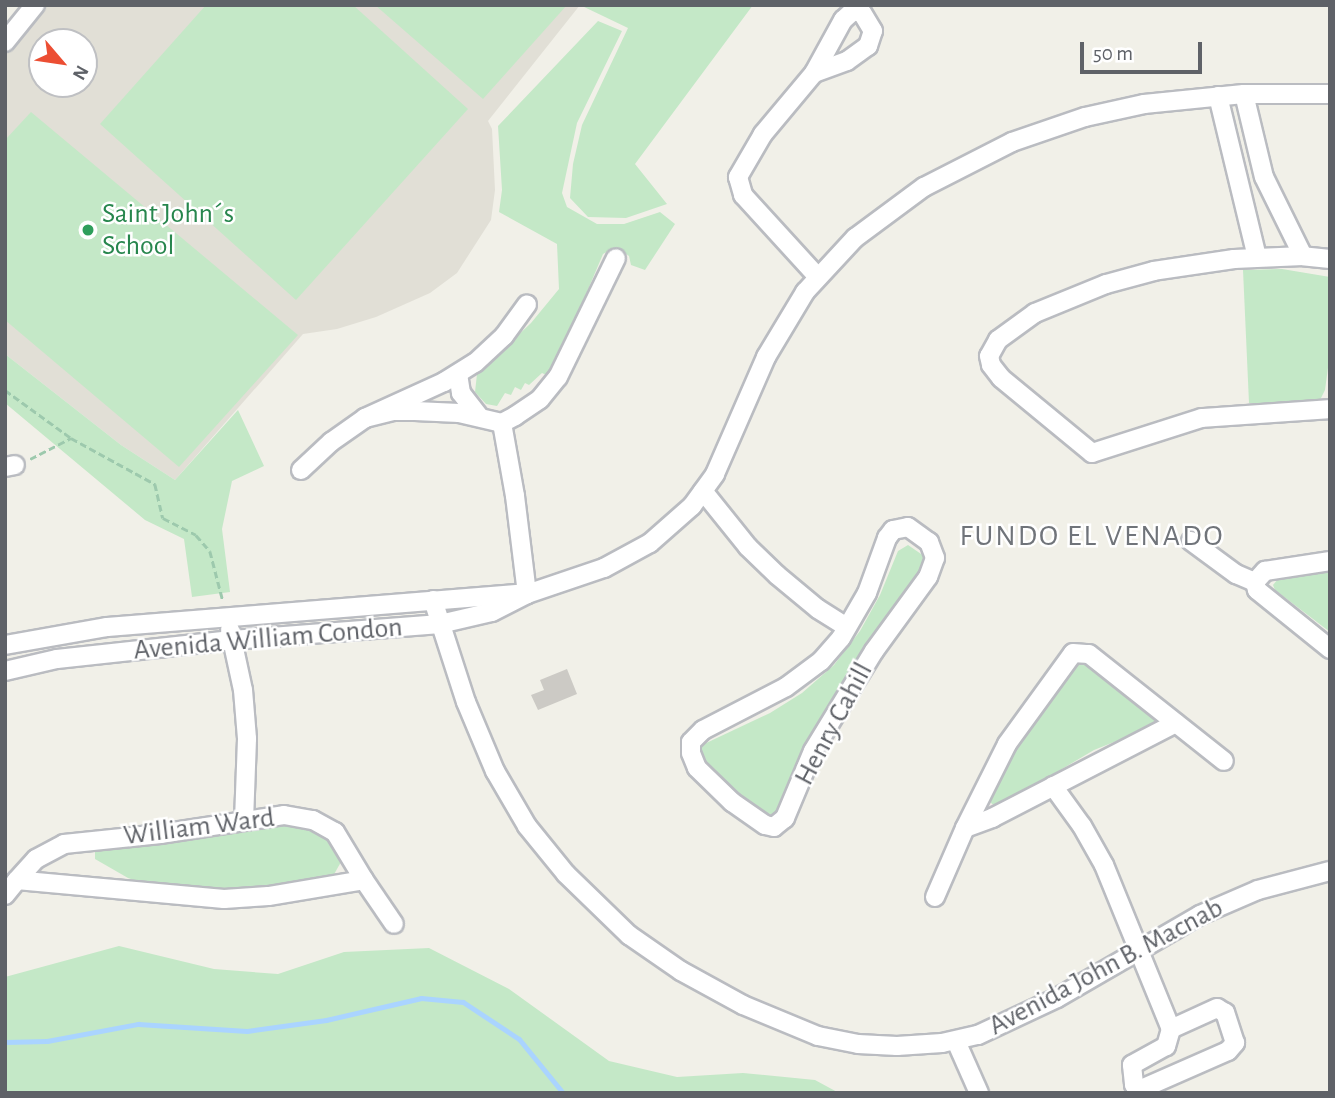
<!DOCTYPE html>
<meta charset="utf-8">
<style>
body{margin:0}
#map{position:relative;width:1335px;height:1098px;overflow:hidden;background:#f1f0e8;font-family:"Alegreya Sans",sans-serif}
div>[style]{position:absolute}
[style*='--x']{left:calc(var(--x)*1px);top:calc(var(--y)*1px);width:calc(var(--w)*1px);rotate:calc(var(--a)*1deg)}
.education>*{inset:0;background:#e1dfd6}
.green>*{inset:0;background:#c4e8c7}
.stream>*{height:5px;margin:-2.5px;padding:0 2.5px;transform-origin:2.5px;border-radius:2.5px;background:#aad4ff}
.building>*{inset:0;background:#cccac5}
.path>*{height:2.5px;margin-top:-1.25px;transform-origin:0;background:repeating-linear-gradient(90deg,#9dc9ad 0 7px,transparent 0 10.5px)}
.roads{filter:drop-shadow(2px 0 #babcc1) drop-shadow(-2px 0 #babcc1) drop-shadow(0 2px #babcc1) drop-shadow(0 -2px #babcc1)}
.minor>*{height:18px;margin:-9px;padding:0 9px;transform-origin:9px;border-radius:9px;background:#fff}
.dots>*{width:19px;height:19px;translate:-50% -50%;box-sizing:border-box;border:4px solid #fff;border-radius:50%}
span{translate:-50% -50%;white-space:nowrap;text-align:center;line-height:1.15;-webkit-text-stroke:5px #fff;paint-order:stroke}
.leisure-label{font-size:28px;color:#27864d}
.left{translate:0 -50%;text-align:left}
.street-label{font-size:28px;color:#5f6268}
.neighbourhood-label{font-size:30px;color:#70747a;letter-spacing:2px}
.frame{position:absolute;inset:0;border:7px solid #5f6268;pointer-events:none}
.north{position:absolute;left:28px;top:28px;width:70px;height:70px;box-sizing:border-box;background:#fff;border:2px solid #bfc0c3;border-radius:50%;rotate:119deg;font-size:19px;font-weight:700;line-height:28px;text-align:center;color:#5f6268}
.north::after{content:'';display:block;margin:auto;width:24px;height:32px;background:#ec4e33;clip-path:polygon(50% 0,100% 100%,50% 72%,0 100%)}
.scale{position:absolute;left:1080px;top:42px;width:122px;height:32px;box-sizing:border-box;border:4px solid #5f6268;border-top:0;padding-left:9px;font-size:21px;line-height:24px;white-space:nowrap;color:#5f6268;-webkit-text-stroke:5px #fff;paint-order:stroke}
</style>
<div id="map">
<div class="education">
<div style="clip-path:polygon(evenodd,47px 5px,580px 5px,488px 121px,492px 129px,495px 190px,491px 220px,457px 273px,430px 293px,376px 317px,337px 329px,303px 334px,175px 480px,121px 445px,5px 354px,5px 54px,47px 5px,42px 42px,84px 42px,84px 84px,42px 84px,42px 42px)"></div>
</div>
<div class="green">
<div style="clip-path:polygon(206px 5px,353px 5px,468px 109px,296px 300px,100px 124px)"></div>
<div style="clip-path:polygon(375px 5px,567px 5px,483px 99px)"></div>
<div style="clip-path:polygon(580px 5px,753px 5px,635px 164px,667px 204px,626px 218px,588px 217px,570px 198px,573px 164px,582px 125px,628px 28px)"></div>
<div style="clip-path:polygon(598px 21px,622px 31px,577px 123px,562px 193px,567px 207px,597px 224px,624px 224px,660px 212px,675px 224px,645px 270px,631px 265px,629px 256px,622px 251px,612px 249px,603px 254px,551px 377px,542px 373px,529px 385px,525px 383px,521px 390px,515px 387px,511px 395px,505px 393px,497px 406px,486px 404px,475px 392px,477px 374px,531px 323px,559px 289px,557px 244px,499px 212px,502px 190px,498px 126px)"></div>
<div style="clip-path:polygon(31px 112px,298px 335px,179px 467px,5px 320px,5px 140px)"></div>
<div style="clip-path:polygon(1282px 269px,1330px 277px,1330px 353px,1325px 390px,1320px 400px,1309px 405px,1249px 403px,1243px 270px)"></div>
<div style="clip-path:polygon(5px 354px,121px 445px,175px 480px,238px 410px,264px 466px,232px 481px,222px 529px,230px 592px,192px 597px,184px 539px,145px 520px,5px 403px)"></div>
<div style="clip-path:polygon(908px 545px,924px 556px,923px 572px,891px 611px,839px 688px,804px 749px,781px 809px,775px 815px,766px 813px,719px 779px,701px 758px,702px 745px,770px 713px,802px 693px,834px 665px,860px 631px,880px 595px,898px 551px)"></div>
<div style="clip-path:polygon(1330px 572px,1330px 632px,1275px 590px,1273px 585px,1278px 579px)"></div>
<div style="clip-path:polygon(1075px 660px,1093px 662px,1124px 694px,1154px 718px,1154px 726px,1094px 750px,1001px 805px,992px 804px,988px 799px,1011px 750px)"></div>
<div style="clip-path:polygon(284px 824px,318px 833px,332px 845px,341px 862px,333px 876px,228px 892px,143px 883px,128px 878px,95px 859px,95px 850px,99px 847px,244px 826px)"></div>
<div style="clip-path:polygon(119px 946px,214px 969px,278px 974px,344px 952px,429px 948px,509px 989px,609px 1061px,677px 1077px,743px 1073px,815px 1080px,839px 1093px,5px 1093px,5px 977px)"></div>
</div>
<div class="stream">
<div style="--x:5;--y:1042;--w:42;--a:-1.4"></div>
<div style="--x:47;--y:1041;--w:93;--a:-10.6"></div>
<div style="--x:138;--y:1024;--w:109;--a:3.7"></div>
<div style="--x:247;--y:1031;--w:80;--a:-7.9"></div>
<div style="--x:326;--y:1020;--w:98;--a:-13"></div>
<div style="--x:421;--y:998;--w:42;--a:5.4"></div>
<div style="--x:463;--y:1002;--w:67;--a:33.5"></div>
<div style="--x:519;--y:1039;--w:70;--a:50.8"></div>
</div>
<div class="building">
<div style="clip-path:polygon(567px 669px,577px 694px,538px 710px,531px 695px,544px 690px,540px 680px)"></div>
</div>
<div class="path">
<div style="--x:5;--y:390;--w:82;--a:36"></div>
<div style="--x:71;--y:438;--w:96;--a:28.7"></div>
<div style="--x:155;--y:484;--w:35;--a:77"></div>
<div style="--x:163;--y:518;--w:37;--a:27"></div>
<div style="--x:196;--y:535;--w:21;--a:49"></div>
<div style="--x:210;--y:551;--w:52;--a:75.4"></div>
<div style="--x:30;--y:459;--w:46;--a:-27.1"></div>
</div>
<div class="roads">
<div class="minor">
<div style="--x:5;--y:42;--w:48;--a:-51"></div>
<div style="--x:814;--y:73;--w:35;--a:-20"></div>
<div style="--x:847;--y:61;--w:26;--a:-36"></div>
<div style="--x:868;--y:46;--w:16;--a:-72"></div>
<div style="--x:873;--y:31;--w:21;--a:-121"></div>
<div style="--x:862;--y:13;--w:9;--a:-167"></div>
<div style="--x:853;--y:11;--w:13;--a:138"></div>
<div style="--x:843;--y:20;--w:60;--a:118.7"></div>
<div style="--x:814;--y:73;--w:80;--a:129.9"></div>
<div style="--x:763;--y:134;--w:50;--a:120.2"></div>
<div style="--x:738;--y:177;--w:19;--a:74"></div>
<div style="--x:743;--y:195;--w:110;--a:47.6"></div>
<div style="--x:1244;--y:94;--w:85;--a:76.5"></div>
<div style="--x:1264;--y:177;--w:88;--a:63.7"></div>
<div style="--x:1218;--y:96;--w:166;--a:76.4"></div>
<div style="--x:1330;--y:259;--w:27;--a:-174"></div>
<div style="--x:1303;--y:256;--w:69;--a:177.5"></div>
<div style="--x:1234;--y:259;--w:81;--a:171.5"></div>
<div style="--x:1154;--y:271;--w:50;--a:164.8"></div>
<div style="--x:1106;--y:284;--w:77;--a:157.8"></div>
<div style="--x:1035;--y:313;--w:46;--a:143.9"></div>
<div style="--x:998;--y:340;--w:18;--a:119"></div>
<div style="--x:989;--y:356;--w:9;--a:77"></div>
<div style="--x:991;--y:365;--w:16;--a:52"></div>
<div style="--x:1001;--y:378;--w:118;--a:39.5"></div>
<div style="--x:1092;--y:453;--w:115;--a:-17.7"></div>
<div style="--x:1202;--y:418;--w:128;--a:-4"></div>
<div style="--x:458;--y:374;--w:19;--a:81"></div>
<div style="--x:461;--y:393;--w:31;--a:52"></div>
<div style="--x:365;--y:418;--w:29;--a:-14"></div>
<div style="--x:393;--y:411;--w:22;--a:0"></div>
<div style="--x:415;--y:411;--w:44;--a:2.6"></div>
<div style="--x:459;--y:413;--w:44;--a:13.1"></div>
<div style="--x:502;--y:423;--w:15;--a:-28"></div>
<div style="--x:515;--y:416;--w:30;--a:-34"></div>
<div style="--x:540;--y:399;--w:28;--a:-51"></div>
<div style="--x:558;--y:377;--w:132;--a:-64"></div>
<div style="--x:502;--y:423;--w:74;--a:79.9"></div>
<div style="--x:515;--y:496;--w:99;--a:83"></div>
<div style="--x:5;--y:467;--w:10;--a:-11"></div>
<div style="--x:301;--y:470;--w:41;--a:-43"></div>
<div style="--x:331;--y:442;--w:42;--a:-35.2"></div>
<div style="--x:365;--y:418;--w:87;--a:-24.5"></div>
<div style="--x:444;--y:382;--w:36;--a:-32"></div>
<div style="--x:475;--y:363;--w:40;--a:-43"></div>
<div style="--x:504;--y:336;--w:39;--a:-54"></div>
<div style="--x:703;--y:491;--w:72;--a:51.2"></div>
<div style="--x:748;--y:547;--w:40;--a:44"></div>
<div style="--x:777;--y:575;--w:53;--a:39.7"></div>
<div style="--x:818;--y:609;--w:34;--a:32"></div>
<div style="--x:908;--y:527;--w:26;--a:36"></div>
<div style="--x:929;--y:542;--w:17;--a:69"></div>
<div style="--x:935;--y:558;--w:20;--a:110"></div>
<div style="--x:928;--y:577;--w:92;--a:126.1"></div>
<div style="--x:874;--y:651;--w:117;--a:121.4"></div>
<div style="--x:813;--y:751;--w:73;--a:112.7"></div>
<div style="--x:785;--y:818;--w:14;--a:141"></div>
<div style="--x:774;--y:827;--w:9;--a:-167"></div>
<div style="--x:765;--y:825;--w:40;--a:-145.1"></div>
<div style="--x:732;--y:802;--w:49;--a:-135.8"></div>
<div style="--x:697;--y:768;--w:16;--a:-112"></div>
<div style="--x:691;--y:753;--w:11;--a:-90"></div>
<div style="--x:691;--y:742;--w:17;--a:-45"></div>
<div style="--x:703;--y:730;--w:93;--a:-27.4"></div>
<div style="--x:786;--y:687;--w:44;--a:-36.6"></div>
<div style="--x:821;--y:661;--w:30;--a:-49"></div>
<div style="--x:841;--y:638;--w:52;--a:-60"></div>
<div style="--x:867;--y:593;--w:59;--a:-70"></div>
<div style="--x:887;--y:538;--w:10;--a:-53"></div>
<div style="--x:893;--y:530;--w:15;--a:-11"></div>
<div style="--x:1191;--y:541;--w:56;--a:36.3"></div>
<div style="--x:1236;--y:574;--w:21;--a:23"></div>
<div style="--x:1255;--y:582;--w:8;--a:76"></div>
<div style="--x:1257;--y:590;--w:94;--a:38.9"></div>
<div style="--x:1255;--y:582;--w:15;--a:-48"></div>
<div style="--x:1265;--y:571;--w:66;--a:-8.7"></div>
<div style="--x:433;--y:600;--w:107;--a:72.1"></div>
<div style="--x:466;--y:702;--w:75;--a:67.2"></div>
<div style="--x:495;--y:771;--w:64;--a:59.8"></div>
<div style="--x:527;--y:826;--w:62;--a:50.9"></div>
<div style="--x:566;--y:874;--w:88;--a:44.1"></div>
<div style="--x:629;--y:935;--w:63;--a:34.7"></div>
<div style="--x:681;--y:971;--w:71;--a:28.7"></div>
<div style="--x:743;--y:1005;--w:81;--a:22.5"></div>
<div style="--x:818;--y:1036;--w:41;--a:11.3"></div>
<div style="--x:858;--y:1044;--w:39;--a:3"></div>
<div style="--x:897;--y:1046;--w:45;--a:-3.8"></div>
<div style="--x:942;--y:1043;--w:37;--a:-13"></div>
<div style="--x:978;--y:1035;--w:87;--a:-25.1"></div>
<div style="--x:1057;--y:998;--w:165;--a:-30.1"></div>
<div style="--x:1200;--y:915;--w:63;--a:-23.3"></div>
<div style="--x:1258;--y:890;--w:74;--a:-14.8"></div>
<div style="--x:230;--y:630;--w:61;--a:77.8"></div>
<div style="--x:243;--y:690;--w:49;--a:85.3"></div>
<div style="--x:247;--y:739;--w:81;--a:92.1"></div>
<div style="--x:5;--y:645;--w:104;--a:-10"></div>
<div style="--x:107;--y:627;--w:414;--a:-4.6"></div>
<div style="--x:5;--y:671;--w:53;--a:-13"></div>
<div style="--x:57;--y:659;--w:176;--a:-6.2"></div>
<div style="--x:232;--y:640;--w:209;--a:-4.4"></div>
<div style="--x:440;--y:624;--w:53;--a:-13"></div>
<div style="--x:492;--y:612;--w:39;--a:-27"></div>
<div style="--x:527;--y:594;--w:81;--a:-18.7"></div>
<div style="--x:604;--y:568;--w:52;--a:-28.5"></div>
<div style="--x:650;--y:543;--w:56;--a:-41.4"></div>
<div style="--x:692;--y:506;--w:39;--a:-54"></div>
<div style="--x:715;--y:474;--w:128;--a:-66.4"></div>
<div style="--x:766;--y:357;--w:76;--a:-59"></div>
<div style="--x:805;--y:292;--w:74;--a:-47.2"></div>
<div style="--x:855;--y:238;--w:86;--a:-36.5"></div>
<div style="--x:924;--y:187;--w:99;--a:-27.1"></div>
<div style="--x:1012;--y:142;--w:77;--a:-18.9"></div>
<div style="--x:1085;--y:117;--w:60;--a:-12.4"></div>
<div style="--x:1144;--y:104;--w:100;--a:-5.7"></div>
<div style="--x:1244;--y:94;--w:86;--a:0"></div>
<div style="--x:1053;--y:786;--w:49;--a:54.1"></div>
<div style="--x:1082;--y:826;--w:45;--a:60.6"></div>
<div style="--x:1104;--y:865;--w:177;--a:67.8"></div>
<div style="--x:1171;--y:1029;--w:18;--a:106"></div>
<div style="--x:1166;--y:1046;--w:39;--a:151"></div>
<div style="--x:1132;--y:1065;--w:20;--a:84"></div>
<div style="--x:1134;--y:1085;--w:7;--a:45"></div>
<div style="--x:1139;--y:1090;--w:97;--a:-23.7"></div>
<div style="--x:1228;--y:1051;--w:11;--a:-49"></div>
<div style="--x:1235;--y:1043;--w:32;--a:-108"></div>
<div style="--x:1225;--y:1013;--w:9;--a:-148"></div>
<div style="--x:1217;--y:1008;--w:51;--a:155.5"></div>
<div style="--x:965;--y:828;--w:29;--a:-20"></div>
<div style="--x:992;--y:818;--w:207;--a:-27.3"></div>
<div style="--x:364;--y:880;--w:53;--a:55.7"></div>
<div style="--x:5;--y:895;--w:19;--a:-51"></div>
<div style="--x:17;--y:880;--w:28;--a:-48"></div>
<div style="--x:36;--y:859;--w:32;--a:-28"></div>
<div style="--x:64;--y:844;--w:97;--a:-5.9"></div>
<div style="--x:160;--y:834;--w:125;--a:-8.7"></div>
<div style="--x:284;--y:815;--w:29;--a:10"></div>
<div style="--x:313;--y:820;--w:25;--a:29"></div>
<div style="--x:335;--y:832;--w:56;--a:58.9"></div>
<div style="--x:364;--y:880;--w:97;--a:170.5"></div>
<div style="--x:268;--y:896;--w:44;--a:176.1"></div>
<div style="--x:224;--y:899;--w:208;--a:-174.8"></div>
<div style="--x:935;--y:897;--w:75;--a:-66.5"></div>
<div style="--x:965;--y:828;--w:94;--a:-63.4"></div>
<div style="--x:1007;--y:744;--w:112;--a:-54"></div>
<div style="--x:1073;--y:653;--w:16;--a:4"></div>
<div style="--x:1089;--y:654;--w:172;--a:38.4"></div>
<div style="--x:956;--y:1041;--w:57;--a:66.1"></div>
</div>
</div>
<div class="dots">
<div style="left:88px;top:230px;background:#2e9e5b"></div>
</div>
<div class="leisure-label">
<span class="left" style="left:102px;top:230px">Saint John´s<br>School</span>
</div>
<div class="street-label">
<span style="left:268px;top:639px;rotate:-5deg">Avenida William Condon</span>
<span style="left:834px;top:724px;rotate:-62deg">Henry Cahill</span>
<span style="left:199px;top:827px;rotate:-7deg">William Ward</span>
<span style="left:1106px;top:967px;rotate:-28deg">Avenida John B. Macnab</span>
</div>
<div class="neighbourhood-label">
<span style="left:1092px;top:536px">FUNDO EL VENADO</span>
</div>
<div class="frame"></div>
<div class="north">N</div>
<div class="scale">50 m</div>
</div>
